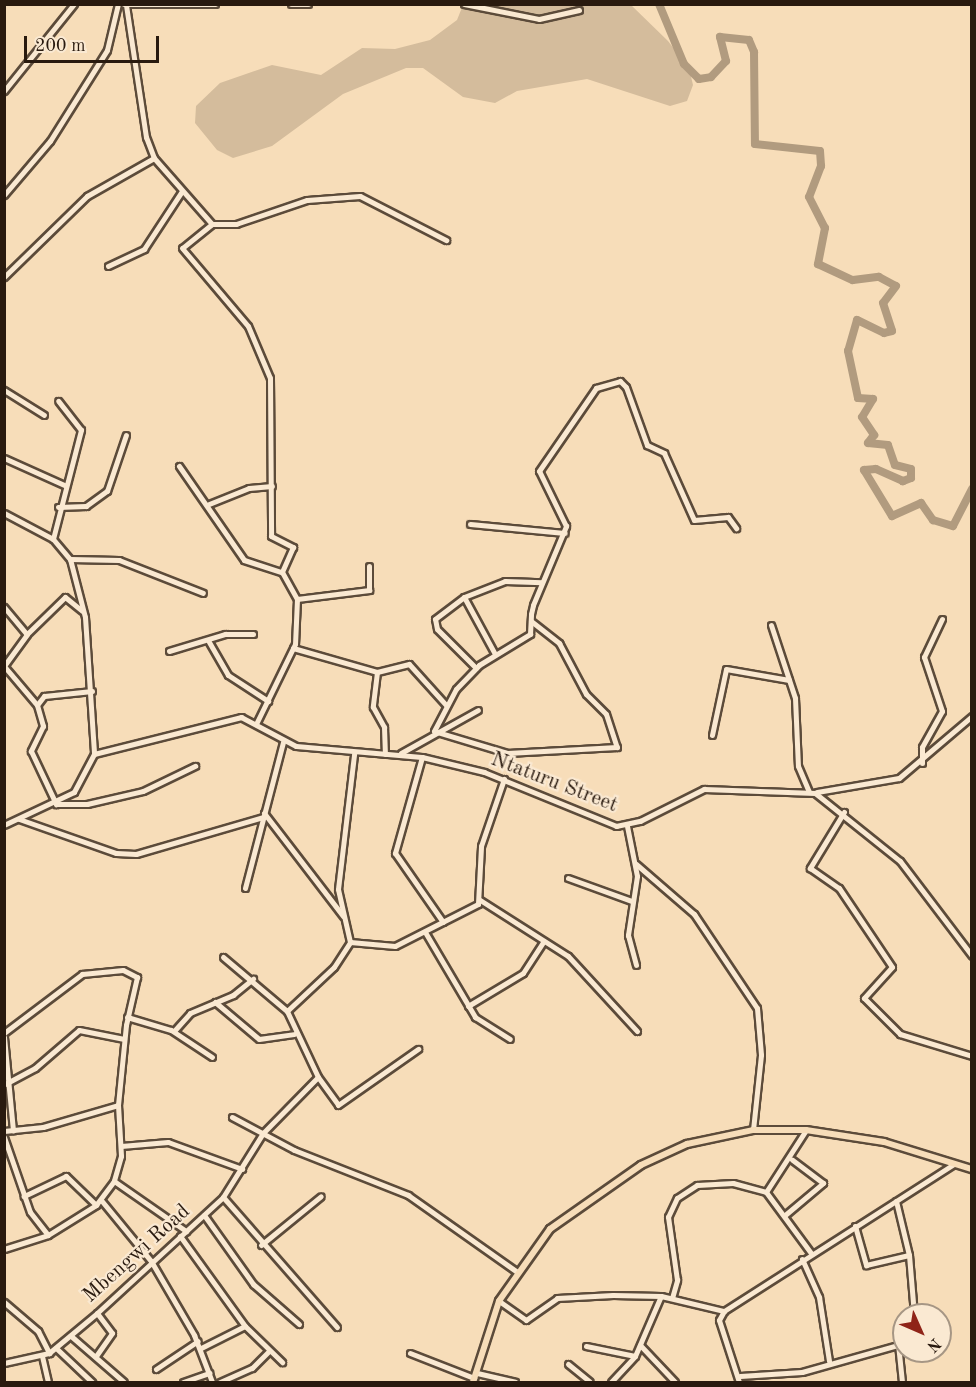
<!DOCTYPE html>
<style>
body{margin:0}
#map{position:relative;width:976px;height:1387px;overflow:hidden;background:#f7ddb9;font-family:"Old Standard TT",serif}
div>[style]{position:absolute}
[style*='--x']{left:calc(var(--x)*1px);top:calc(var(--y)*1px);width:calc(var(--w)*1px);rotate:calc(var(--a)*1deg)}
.green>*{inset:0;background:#d4bc9c}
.river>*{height:8px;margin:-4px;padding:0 4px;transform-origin:4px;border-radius:4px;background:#b19b7f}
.roads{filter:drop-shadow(2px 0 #5c4b3a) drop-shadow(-2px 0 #5c4b3a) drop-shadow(0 2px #5c4b3a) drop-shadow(0 -2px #5c4b3a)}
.minor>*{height:5px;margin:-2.5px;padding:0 2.5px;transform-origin:2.5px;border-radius:2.5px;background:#fae9d2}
.major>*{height:6px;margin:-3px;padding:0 3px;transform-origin:3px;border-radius:3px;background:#f7ddb9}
span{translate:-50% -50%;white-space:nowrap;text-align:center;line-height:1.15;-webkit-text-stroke:4.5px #fae9d2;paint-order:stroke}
.street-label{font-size:21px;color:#291a0f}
.frame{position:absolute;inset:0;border:6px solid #291a0f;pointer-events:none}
.north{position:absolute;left:892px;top:1303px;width:60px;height:60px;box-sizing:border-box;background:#fae9d2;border:2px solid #a69684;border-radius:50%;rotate:135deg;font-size:16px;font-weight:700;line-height:24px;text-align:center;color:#291a0f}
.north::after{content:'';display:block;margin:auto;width:21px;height:27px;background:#8f2418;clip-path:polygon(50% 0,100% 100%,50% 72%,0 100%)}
.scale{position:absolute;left:24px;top:36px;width:135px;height:27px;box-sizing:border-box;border:3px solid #291a0f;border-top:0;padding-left:8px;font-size:18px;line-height:21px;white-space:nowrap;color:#291a0f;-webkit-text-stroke:4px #fae9d2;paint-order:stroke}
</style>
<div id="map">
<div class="green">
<div style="clip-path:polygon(463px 5px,631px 5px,668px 41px,689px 68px,693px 85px,687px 101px,670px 106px,587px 79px,517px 91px,495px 103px,463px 97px,423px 68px,406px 68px,343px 94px,272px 146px,233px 158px,217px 150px,195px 123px,196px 106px,220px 83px,272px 65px,321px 75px,362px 48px,395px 49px,430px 40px,457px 20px)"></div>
</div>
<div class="river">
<div style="--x:659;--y:4;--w:65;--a:67.4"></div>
<div style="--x:684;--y:64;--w:21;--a:45"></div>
<div style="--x:699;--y:79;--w:12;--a:-9"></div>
<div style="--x:711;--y:77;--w:22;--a:-47"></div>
<div style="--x:726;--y:61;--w:25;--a:-104"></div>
<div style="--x:720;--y:37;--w:29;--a:6"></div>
<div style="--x:749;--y:40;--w:13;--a:67"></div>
<div style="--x:754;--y:52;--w:92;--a:89.4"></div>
<div style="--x:755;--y:144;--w:65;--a:6.1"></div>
<div style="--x:820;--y:151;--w:15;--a:86"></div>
<div style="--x:821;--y:166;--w:33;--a:111"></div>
<div style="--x:809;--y:197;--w:35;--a:63"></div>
<div style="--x:825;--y:228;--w:37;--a:101"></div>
<div style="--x:818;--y:264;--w:38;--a:25"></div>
<div style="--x:853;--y:280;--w:26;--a:-7"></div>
<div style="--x:879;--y:277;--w:19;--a:28"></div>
<div style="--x:896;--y:286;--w:21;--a:127"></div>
<div style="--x:883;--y:303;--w:29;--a:72"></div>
<div style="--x:892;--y:331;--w:8;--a:166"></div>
<div style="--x:884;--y:333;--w:30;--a:-154"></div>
<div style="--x:857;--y:320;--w:32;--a:106"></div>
<div style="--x:848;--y:351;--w:48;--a:78"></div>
<div style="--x:858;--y:398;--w:15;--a:4"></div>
<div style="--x:873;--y:399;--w:21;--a:121"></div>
<div style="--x:862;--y:417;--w:22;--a:56"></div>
<div style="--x:874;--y:435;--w:10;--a:127"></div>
<div style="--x:868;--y:443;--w:20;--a:6"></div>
<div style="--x:888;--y:445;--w:21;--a:71"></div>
<div style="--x:895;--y:465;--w:16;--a:14"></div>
<div style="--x:911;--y:469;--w:9;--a:90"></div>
<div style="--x:911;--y:478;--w:9;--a:159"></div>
<div style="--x:903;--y:481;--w:30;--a:-156"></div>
<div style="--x:876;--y:469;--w:12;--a:175"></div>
<div style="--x:864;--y:470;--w:54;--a:58.7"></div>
<div style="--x:892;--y:516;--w:32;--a:-24"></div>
<div style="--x:921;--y:503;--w:21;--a:55"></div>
<div style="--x:933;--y:520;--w:21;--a:17"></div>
<div style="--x:953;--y:526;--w:42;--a:-62.8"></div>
</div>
<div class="roads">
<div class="minor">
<div style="--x:124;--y:4;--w:91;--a:0"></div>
<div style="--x:291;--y:4;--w:17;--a:0"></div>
<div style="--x:464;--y:4;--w:76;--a:11.3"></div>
<div style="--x:539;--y:19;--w:41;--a:-12.7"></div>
<div style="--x:126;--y:5;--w:134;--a:81.4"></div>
<div style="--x:146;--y:137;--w:22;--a:69"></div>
<div style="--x:4;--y:91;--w:112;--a:-51.2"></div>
<div style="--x:4;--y:195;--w:71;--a:-49.6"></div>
<div style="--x:50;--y:141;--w:107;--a:-57.9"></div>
<div style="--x:107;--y:50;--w:47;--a:-76.6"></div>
<div style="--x:212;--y:224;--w:38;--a:141"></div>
<div style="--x:182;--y:248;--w:102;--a:49.8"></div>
<div style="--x:248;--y:326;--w:56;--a:67.1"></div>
<div style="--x:270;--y:378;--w:158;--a:89.6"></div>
<div style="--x:271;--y:536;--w:25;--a:27"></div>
<div style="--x:293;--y:547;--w:27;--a:114"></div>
<div style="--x:108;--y:266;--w:40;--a:-25"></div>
<div style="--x:144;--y:249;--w:69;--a:-56.8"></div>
<div style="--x:4;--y:277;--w:116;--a:-44.3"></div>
<div style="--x:87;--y:196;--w:77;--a:-29.6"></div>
<div style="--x:154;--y:158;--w:88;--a:48.7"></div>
<div style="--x:212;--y:224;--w:24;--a:0"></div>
<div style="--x:236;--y:224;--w:75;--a:-18.7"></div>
<div style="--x:307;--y:200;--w:53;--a:-4.3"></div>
<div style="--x:360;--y:196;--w:97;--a:27.1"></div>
<div style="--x:4;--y:390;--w:47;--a:32"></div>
<div style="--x:4;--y:458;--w:66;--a:24.2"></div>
<div style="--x:179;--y:466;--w:114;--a:55.3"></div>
<div style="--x:244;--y:560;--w:40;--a:18"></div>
<div style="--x:282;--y:572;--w:31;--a:61"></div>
<div style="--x:297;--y:599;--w:45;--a:92.5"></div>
<div style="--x:295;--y:644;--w:89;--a:116"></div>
<div style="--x:209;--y:504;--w:43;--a:-21.8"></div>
<div style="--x:249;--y:488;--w:23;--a:-5"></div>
<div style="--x:58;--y:507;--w:28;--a:-2"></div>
<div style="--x:86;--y:506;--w:26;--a:-36"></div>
<div style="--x:107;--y:491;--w:59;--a:-71.3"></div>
<div style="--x:4;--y:513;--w:55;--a:28"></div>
<div style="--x:53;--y:539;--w:26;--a:50"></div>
<div style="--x:70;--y:559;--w:60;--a:75.5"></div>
<div style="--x:85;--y:617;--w:137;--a:86.2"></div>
<div style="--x:94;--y:754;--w:43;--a:117.8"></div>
<div style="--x:74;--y:792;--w:77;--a:154.8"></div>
<div style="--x:470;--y:524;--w:95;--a:5.4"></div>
<div style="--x:53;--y:539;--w:113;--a:-75.6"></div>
<div style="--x:81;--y:430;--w:37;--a:-128"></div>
<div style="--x:70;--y:559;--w:49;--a:1.2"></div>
<div style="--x:119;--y:560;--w:90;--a:21.4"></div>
<div style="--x:464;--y:597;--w:65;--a:61.5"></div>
<div style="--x:297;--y:599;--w:73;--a:-7.1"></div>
<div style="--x:369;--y:590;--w:24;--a:-90"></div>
<div style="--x:4;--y:607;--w:35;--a:50"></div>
<div style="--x:531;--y:621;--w:36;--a:38"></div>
<div style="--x:559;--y:643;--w:58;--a:62.1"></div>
<div style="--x:586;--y:694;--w:28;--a:45"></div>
<div style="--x:606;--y:714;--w:35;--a:72"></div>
<div style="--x:617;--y:747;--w:110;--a:176.9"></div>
<div style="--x:507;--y:753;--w:76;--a:-163.2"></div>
<div style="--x:434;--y:731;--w:47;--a:-62.4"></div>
<div style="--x:456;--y:689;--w:33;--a:-46"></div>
<div style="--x:479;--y:665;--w:60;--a:-31.3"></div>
<div style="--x:530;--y:634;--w:20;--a:-87"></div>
<div style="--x:531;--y:614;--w:9;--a:-77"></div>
<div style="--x:533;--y:605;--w:86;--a:-67.3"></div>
<div style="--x:566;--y:526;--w:61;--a:-116.1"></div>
<div style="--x:539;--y:471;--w:101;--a:-55.5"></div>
<div style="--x:596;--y:388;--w:25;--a:-16"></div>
<div style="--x:620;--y:381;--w:8;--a:45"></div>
<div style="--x:626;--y:387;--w:62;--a:70.1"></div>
<div style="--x:647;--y:445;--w:19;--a:25"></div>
<div style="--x:664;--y:453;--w:73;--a:65.9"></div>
<div style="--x:694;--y:520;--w:34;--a:-5"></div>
<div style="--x:728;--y:517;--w:14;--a:54"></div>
<div style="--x:771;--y:625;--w:77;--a:71.8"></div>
<div style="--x:795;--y:698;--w:68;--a:87.5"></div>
<div style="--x:798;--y:766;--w:28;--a:67"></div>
<div style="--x:209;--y:642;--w:38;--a:60"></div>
<div style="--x:228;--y:675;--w:48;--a:33"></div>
<div style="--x:293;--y:648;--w:87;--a:15.9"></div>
<div style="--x:377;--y:672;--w:33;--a:-14"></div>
<div style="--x:409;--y:664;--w:55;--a:47.9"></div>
<div style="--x:169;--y:651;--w:59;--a:-16.9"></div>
<div style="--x:225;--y:634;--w:28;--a:0"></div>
<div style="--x:4;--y:666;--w:39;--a:-54"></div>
<div style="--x:27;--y:634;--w:53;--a:-44.2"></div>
<div style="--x:65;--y:597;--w:22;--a:39"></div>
<div style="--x:4;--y:666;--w:51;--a:49.8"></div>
<div style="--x:476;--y:668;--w:55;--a:-135"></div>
<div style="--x:437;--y:629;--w:10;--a:-101"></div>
<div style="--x:435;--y:619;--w:36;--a:-37"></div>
<div style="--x:464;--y:597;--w:44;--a:-21.3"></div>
<div style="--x:505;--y:581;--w:37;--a:2"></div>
<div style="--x:377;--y:672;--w:35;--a:97"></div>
<div style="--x:373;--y:707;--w:23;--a:61"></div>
<div style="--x:384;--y:727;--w:27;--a:88"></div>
<div style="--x:92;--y:691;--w:48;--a:174.1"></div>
<div style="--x:44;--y:696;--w:11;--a:128"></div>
<div style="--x:37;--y:705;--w:22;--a:74"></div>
<div style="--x:43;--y:726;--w:28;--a:116"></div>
<div style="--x:31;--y:751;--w:59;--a:64.7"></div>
<div style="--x:56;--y:804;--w:31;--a:0"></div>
<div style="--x:87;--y:804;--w:57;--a:-13.1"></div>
<div style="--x:143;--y:791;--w:58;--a:-25.7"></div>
<div style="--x:712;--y:735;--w:67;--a:-78"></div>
<div style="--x:726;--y:669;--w:64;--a:9.9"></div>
<div style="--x:401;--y:753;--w:88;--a:-29.2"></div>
<div style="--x:94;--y:754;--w:152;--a:-14.1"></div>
<div style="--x:241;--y:717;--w:62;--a:27.8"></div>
<div style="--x:296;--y:746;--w:126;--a:5"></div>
<div style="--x:422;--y:757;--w:64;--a:13.6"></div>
<div style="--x:484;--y:772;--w:143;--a:22.2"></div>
<div style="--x:616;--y:826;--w:25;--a:-12"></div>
<div style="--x:640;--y:821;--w:72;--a:-26.6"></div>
<div style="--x:704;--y:789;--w:111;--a:2.1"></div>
<div style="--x:815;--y:793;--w:109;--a:38.7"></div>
<div style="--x:900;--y:861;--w:119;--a:52.8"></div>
<div style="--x:422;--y:757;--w:100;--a:105.7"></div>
<div style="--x:395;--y:853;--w:84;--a:55.2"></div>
<div style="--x:922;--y:763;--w:16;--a:-90"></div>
<div style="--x:922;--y:747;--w:41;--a:-60.9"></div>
<div style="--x:942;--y:711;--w:57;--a:-108.4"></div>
<div style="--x:924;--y:657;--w:42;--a:-64.7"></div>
<div style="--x:817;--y:792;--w:83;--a:-9.7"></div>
<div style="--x:899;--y:778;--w:96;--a:-40.3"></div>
<div style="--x:844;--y:812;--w:66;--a:121.3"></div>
<div style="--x:810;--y:868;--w:35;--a:35"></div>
<div style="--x:839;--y:888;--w:95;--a:56.1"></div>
<div style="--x:892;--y:967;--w:42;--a:132.1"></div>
<div style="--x:864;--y:998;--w:51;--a:45"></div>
<div style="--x:900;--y:1034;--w:75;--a:17"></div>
<div style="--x:264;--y:813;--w:130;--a:52.5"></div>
<div style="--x:19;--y:819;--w:103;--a:19.3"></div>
<div style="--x:116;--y:853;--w:20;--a:3"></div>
<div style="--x:136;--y:854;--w:132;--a:-16.2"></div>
<div style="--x:627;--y:826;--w:51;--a:78.7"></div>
<div style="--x:637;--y:876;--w:60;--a:98.7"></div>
<div style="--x:628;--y:935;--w:31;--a:75"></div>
<div style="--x:636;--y:864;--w:77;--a:40.8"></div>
<div style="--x:694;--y:914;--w:113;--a:56.2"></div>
<div style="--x:757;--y:1008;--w:47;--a:85.1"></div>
<div style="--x:761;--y:1055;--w:75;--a:96.1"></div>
<div style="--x:568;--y:878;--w:68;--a:19.8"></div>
<div style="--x:245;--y:888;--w:151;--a:-75.4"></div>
<div style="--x:480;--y:900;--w:104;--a:32.5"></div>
<div style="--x:568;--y:956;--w:102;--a:47.4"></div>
<div style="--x:425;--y:932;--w:99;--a:59.5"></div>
<div style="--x:475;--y:1017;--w:41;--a:32.2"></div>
<div style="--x:350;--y:942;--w:45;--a:5.1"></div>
<div style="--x:395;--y:946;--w:93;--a:-26.8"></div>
<div style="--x:478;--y:904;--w:58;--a:-87"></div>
<div style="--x:481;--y:846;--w:71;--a:-71.1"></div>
<div style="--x:223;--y:957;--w:84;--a:40.2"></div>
<div style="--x:215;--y:1002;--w:57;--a:40.1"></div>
<div style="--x:259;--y:1039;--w:35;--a:-8"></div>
<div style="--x:468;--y:1006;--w:64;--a:-31"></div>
<div style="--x:523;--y:973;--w:38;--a:-57"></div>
<div style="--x:127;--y:1017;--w:46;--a:16.5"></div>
<div style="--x:171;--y:1030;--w:49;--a:33.4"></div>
<div style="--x:174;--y:1031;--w:24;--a:-48"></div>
<div style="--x:190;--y:1013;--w:47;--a:-22.7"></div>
<div style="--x:233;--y:995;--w:26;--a:-39"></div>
<div style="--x:4;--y:1033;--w:98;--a:-37.1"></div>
<div style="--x:82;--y:974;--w:41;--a:-5.6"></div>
<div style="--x:123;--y:970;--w:16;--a:27"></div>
<div style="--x:137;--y:977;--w:49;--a:102.9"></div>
<div style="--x:126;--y:1025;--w:80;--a:95.7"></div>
<div style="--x:118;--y:1105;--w:51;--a:86.6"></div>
<div style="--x:121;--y:1156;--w:26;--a:106"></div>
<div style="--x:114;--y:1181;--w:30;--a:127"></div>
<div style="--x:96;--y:1205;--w:42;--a:-136"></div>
<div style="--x:66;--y:1176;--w:47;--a:154.5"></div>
<div style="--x:4;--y:1037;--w:94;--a:84.5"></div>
<div style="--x:318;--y:1077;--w:34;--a:54"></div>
<div style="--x:338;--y:1105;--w:98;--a:-35"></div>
<div style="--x:5;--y:1084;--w:34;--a:-28"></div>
<div style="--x:35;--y:1068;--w:58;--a:-40.8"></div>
<div style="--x:79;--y:1030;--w:46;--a:11.3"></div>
<div style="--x:232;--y:1117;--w:70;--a:28"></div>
<div style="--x:294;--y:1150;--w:123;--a:21.5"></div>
<div style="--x:408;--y:1195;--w:133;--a:35.2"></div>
<div style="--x:4;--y:1131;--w:39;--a:-6"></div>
<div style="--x:43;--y:1127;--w:78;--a:-16.3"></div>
<div style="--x:4;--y:1137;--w:79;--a:70.9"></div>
<div style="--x:30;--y:1212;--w:29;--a:52"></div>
<div style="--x:121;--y:1146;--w:47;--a:-4.9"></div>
<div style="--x:168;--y:1142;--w:79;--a:20"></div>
<div style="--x:114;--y:1181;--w:88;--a:34.8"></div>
<div style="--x:766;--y:1192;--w:74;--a:-57.2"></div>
<div style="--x:223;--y:1197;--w:173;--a:48.8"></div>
<div style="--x:101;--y:1200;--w:79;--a:50.7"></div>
<div style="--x:151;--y:1261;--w:86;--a:59.8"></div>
<div style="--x:194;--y:1335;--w:50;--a:69"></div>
<div style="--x:896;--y:1201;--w:56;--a:76.5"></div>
<div style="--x:909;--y:1255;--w:60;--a:85.2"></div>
<div style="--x:204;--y:1215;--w:85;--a:54.6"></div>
<div style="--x:253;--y:1284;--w:61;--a:41"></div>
<div style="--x:785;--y:1215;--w:50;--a:-40.1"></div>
<div style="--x:823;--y:1183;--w:39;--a:-143"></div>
<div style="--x:855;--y:1226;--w:41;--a:74.2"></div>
<div style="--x:866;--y:1265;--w:44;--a:-13.1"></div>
<div style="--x:180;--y:1236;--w:111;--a:54.2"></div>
<div style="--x:245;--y:1326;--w:52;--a:44.2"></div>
<div style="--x:261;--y:1245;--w:77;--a:-39.2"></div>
<div style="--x:4;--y:1249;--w:46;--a:-17.7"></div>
<div style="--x:48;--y:1235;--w:57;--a:-32"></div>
<div style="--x:802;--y:1259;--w:42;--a:65.9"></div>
<div style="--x:819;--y:1297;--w:65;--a:81.1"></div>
<div style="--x:672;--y:1298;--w:19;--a:-74"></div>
<div style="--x:677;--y:1280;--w:64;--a:-98.1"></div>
<div style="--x:668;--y:1217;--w:21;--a:-65"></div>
<div style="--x:677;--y:1198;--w:24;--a:-33"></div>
<div style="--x:697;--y:1185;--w:36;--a:-3"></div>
<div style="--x:733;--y:1183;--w:34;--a:15"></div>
<div style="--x:766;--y:1192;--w:76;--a:53.6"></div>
<div style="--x:499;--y:1301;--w:33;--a:35"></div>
<div style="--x:526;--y:1320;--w:38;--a:-35"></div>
<div style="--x:557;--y:1298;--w:56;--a:-3.1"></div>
<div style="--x:613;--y:1295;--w:48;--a:1.2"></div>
<div style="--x:661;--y:1296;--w:65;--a:13.4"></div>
<div style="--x:4;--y:1302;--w:45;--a:40.5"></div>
<div style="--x:38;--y:1331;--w:25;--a:63"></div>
<div style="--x:71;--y:1336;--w:70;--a:41"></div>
<div style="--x:640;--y:1345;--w:51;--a:46.6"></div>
<div style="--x:586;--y:1346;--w:50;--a:11.5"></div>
<div style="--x:635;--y:1356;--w:65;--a:-66.6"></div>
<div style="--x:56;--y:1348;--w:50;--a:43.4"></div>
<div style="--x:201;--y:1348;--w:49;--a:-26.6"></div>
<div style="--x:410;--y:1353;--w:69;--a:21.3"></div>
<div style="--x:42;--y:1356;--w:27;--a:77"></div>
<div style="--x:96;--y:1356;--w:28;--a:-55"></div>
<div style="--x:112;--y:1333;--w:25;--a:-127"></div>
<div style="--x:4;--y:1363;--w:46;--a:-12.5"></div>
<div style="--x:49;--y:1353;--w:62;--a:-39.8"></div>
<div style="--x:97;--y:1313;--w:171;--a:-42.6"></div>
<div style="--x:223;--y:1197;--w:75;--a:-58"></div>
<div style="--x:263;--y:1133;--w:78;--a:-45.5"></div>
<div style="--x:318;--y:1077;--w:73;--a:-115.2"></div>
<div style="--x:287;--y:1011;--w:64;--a:-43.1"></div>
<div style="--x:334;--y:967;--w:30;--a:-57"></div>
<div style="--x:350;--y:942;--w:54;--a:-102.8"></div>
<div style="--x:338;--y:889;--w:136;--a:-83.2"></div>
<div style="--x:568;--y:1364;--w:28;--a:39"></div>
<div style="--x:156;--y:1369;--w:50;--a:-33.7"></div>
<div style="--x:477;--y:1373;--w:39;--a:13"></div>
<div style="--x:740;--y:1376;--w:62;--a:-3.7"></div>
<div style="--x:802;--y:1372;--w:100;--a:-15.7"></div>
<div style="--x:183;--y:1382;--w:28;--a:-19"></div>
<div style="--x:220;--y:1382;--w:35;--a:-24"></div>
<div style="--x:252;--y:1368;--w:24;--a:-45"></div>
<div style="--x:611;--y:1382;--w:35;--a:-47"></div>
<div style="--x:739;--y:1382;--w:65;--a:-107.9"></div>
<div style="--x:719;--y:1320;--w:10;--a:-61"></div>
<div style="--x:724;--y:1311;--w:271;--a:-32.6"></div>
<div style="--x:902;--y:1382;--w:37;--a:-96"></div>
<div style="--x:898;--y:1345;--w:6;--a:-9"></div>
</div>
<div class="major">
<div style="--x:473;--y:1382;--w:85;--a:-72.2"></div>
<div style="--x:499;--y:1301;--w:88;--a:-54.7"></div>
<div style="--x:550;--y:1229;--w:111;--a:-35.1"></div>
<div style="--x:641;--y:1165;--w:51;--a:-24.5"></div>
<div style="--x:687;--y:1144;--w:67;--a:-12"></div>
<div style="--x:753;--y:1130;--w:53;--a:0"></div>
<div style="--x:806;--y:1130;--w:79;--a:8.7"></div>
<div style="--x:884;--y:1142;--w:92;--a:17.1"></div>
</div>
</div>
<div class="street-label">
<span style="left:554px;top:783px;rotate:21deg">Ntaturu Street</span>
<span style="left:137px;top:1254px;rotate:-42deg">Mbengwi Road</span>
</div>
<div class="frame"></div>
<div class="north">N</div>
<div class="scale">200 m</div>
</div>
